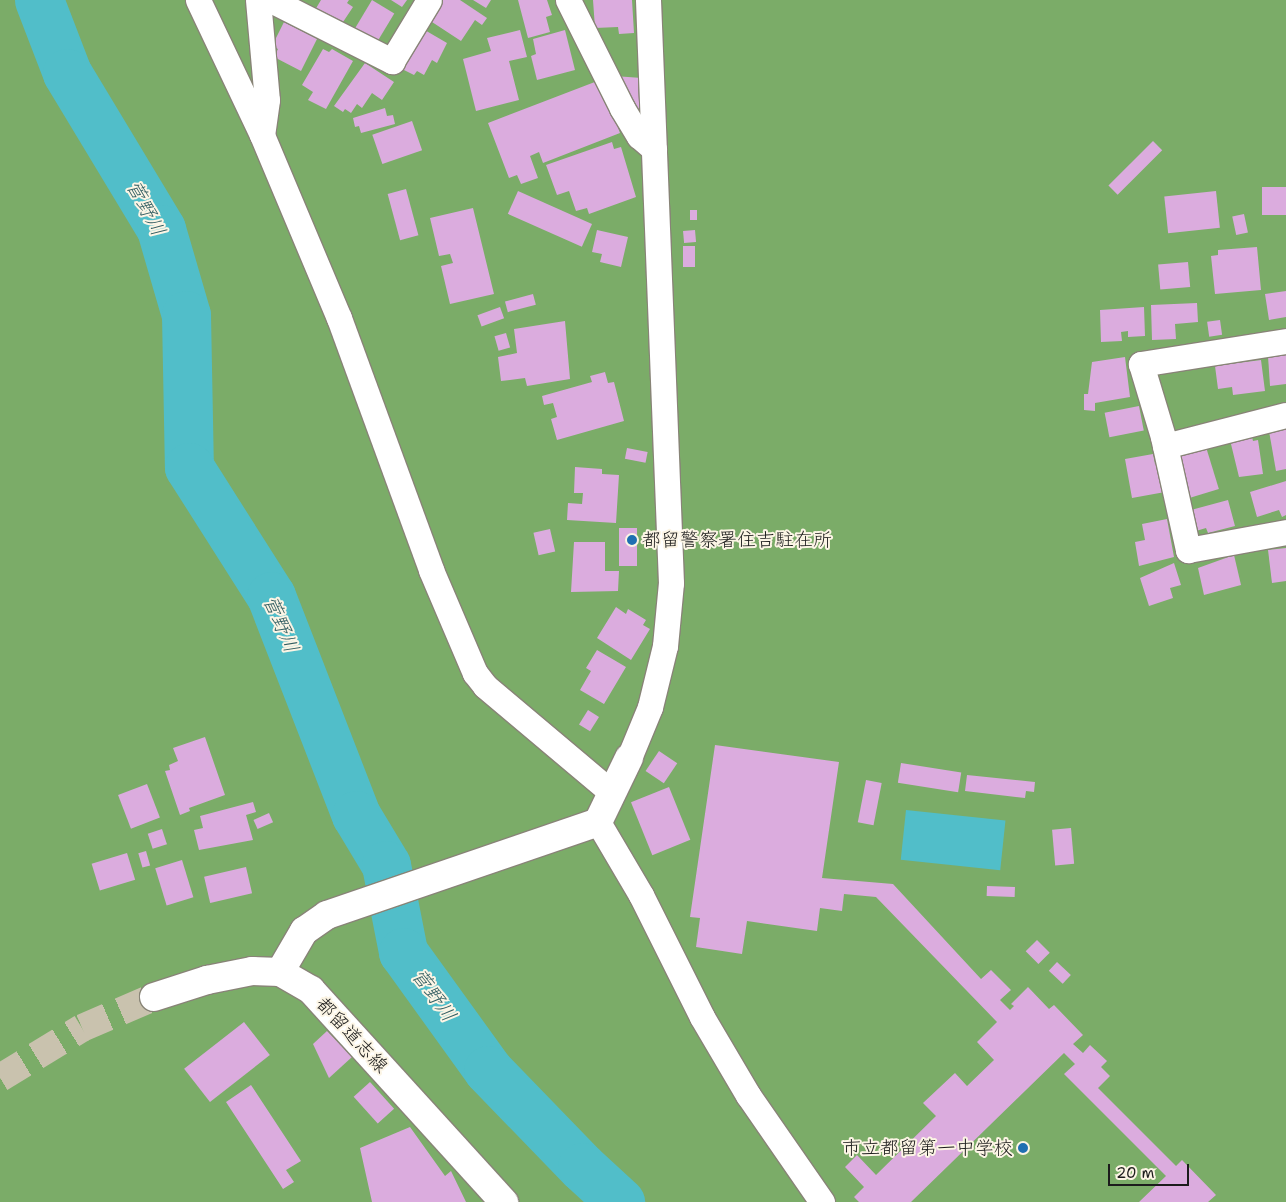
<!DOCTYPE html>
<meta charset="utf-8">
<style>
body{margin:0}
#map{position:relative;width:1286px;height:1202px;overflow:hidden;background:#f4ebd2;font-family:"Shantell Sans","Klee One",sans-serif}
div>[style]{position:absolute}
[style*='--x']{left:calc(var(--x)*1px);top:calc(var(--y)*1px);width:calc(var(--w)*1px);rotate:calc(var(--a)*1deg)}
.forest>*{inset:0;background:#7bac68;transform-origin:0 0}
.water>*{inset:0;background:#51bec9;transform-origin:0 0}
.river>*{height:49px;margin:-24.5px;padding:0 24.5px;transform-origin:24.5px;border-radius:24.5px;background:#51bec9}
.building>*{inset:0;background:#dbacde;transform-origin:0 0}
.primary-tunnel>*{height:28px;margin-top:-14px;transform-origin:0;background:repeating-linear-gradient(90deg,#c9c2ae 0 28px,transparent 0 42px)}
.roads{filter:drop-shadow(1px 0 #888477) drop-shadow(-1px 0 #888477) drop-shadow(0 1px #888477) drop-shadow(0 -1px #888477)}
.street>*{height:25px;margin:-12.5px;padding:0 12.5px;transform-origin:12.5px;border-radius:12.5px;background:#fff}
.secondary>*{height:28px;margin:-14px;padding:0 14px;transform-origin:14px;border-radius:14px;background:#fff}
.primary>*{height:28px;margin:-14px;padding:0 14px;transform-origin:14px;border-radius:14px;background:#fff}
.dots>*{width:14px;height:14px;translate:-50% -50%;box-sizing:border-box;border:2px solid #fcf5e5;border-radius:50%}
span{translate:-50% -50%;white-space:nowrap;text-align:center;line-height:1.15;-webkit-text-stroke:4px #fcf5e5;paint-order:stroke}
.poi-label{font-size:19px;color:#1c1c1c}
.left{translate:0 -50%;text-align:left}
.right{translate:-100% -50%;text-align:right}
.street-label{font-size:19px;color:#1c1c1c}
.water-label{font-size:20px;color:#315d61;font-style:italic}
.scale{position:absolute;left:1108px;top:1164px;width:81px;height:22px;box-sizing:border-box;border:2px solid #1c1c1c;border-top:0;padding-left:6px;font-size:15px;line-height:18px;white-space:nowrap;color:#1c1c1c;-webkit-text-stroke:4px #fcf5e5;paint-order:stroke}
</style>
<div id="map">
<div class="forest">
<div style="left:0;top:0;width:1286px;height:1202px"></div>
</div>
<div class="water">
<div style="left:906px;top:810px;width:100px;height:50px;rotate:6deg"></div>
</div>
<div class="river">
<div style="--x:39;--y:0;--w:78;--a:69"></div>
<div style="--x:67;--y:73;--w:182;--a:58.9"></div>
<div style="--x:161;--y:229;--w:90;--a:73.8"></div>
<div style="--x:186;--y:315;--w:152;--a:88.9"></div>
<div style="--x:189;--y:467;--w:153;--a:57.6"></div>
<div style="--x:271;--y:596;--w:235;--a:68.8"></div>
<div style="--x:356;--y:815;--w:58;--a:59"></div>
<div style="--x:386;--y:865;--w:89;--a:78.9"></div>
<div style="--x:403;--y:952;--w:145;--a:54.2"></div>
<div style="--x:488;--y:1070;--w:135;--a:45.9"></div>
<div style="--x:582;--y:1167;--w:52;--a:42.6"></div>
</div>
<div class="building">
<div style="clip-path:polygon(321px 0,349px 0,347px 3px,353px 7px,343px 22px,337px 19px,335px 23px,315px 10px)"></div>
<div style="left:372px;top:0;width:26px;height:34px;rotate:31deg"></div>
<div style="clip-path:polygon(391px 0,407px 0,402px 7px)"></div>
<div style="clip-path:polygon(441px 0,460px 0,487px 18px,482px 25px,475px 20px,461px 41px,432px 22px,435px 17px,432px 15px)"></div>
<div style="clip-path:polygon(473px 0,491px 0,486px 8px)"></div>
<div style="clip-path:polygon(518px 0,547px 0,552px 15px,546px 17px,550px 32px,528px 38px)"></div>
<div style="clip-path:polygon(593px 0,632px 0,634px 33px,619px 34px,618px 27px,595px 28px)"></div>
<div style="clip-path:polygon(284px 22px,317px 39px,301px 71px,274px 57px,278px 49px,272px 46px)"></div>
<div style="clip-path:polygon(423px 29px,447px 43px,437px 63px,432px 60px,424px 75px,417px 71px,414px 75px,402px 69px)"></div>
<div style="clip-path:polygon(520px 30px,527px 57px,509px 61px,519px 100px,476px 111px,463px 59px,491px 51px,487px 38px)"></div>
<div style="clip-path:polygon(565px 30px,575px 70px,537px 80px,531px 56px,536px 54px,533px 39px)"></div>
<div style="clip-path:polygon(323px 49px,329px 52px,332px 49px,353px 61px,326px 109px,308px 100px,313px 92px,302px 85px)"></div>
<div style="clip-path:polygon(365px 63px,394px 82px,382px 100px,372px 93px,362px 108px,357px 104px,351px 113px,345px 109px,343px 112px,334px 106px)"></div>
<div style="clip-path:polygon(614px 76px,642px 78px,643px 115px,633px 115px)"></div>
<div style="clip-path:polygon(600px 80px,620px 133px,543px 163px,539px 152px,530px 156px,538px 178px,521px 184px,517px 175px,509px 178px,488px 123px)"></div>
<div style="clip-path:polygon(385px 108px,387px 116px,393px 115px,395px 124px,361px 133px,359px 126px,355px 127px,353px 118px)"></div>
<div style="left:412px;top:121px;width:31px;height:42px;rotate:71deg"></div>
<div style="left:1153px;top:141px;width:13px;height:63px;rotate:45deg"></div>
<div style="clip-path:polygon(612px 142px,614px 149px,621px 147px,636px 197px,589px 214px,587px 208px,576px 211px,569px 191px,557px 195px,546px 165px)"></div>
<div style="left:1286px;top:187px;width:28px;height:24px;rotate:90deg"></div>
<div style="left:406px;top:189px;width:48px;height:19px;rotate:75deg"></div>
<div style="left:518px;top:191px;width:81px;height:25px;rotate:24deg"></div>
<div style="left:1216px;top:191px;width:37px;height:52px;rotate:84deg"></div>
<div style="clip-path:polygon(473px 208px,494px 294px,450px 304px,441px 266px,453px 263px,450px 254px,439px 256px,430px 218px)"></div>
<div style="left:690px;top:210px;width:7px;height:10px"></div>
<div style="left:1244px;top:214px;width:19px;height:12px;rotate:78deg"></div>
<div style="clip-path:polygon(597px 230px,628px 237px,621px 267px,600px 262px,602px 254px,592px 252px)"></div>
<div style="left:695px;top:230px;width:12px;height:12px;rotate:85deg"></div>
<div style="left:683px;top:246px;width:12px;height:21px"></div>
<div style="clip-path:polygon(1257px 247px,1261px 290px,1215px 294px,1211px 256px,1218px 255px,1218px 250px)"></div>
<div style="left:1188px;top:262px;width:25px;height:30px;rotate:85deg"></div>
<div style="clip-path:polygon(1286px 291px,1286px 317px,1269px 320px,1265px 294px)"></div>
<div style="left:533px;top:294px;width:11px;height:29px;rotate:75deg"></div>
<div style="clip-path:polygon(1197px 303px,1198px 322px,1175px 324px,1176px 339px,1152px 340px,1151px 305px)"></div>
<div style="left:500px;top:307px;width:12px;height:24px;rotate:70deg"></div>
<div style="clip-path:polygon(1144px 307px,1145px 336px,1128px 337px,1128px 331px,1121px 332px,1122px 341px,1101px 342px,1100px 310px)"></div>
<div style="left:1220px;top:320px;width:15px;height:13px;rotate:82deg"></div>
<div style="clip-path:polygon(565px 321px,570px 379px,527px 386px,525px 378px,501px 381px,498px 357px,517px 353px,514px 329px)"></div>
<div style="left:506px;top:333px;width:15px;height:12px;rotate:74deg"></div>
<div style="clip-path:polygon(1286px 352px,1286px 384px,1270px 386px,1268px 356px)"></div>
<div style="clip-path:polygon(1125px 357px,1130px 397px,1095px 403px,1095px 411px,1084px 410px,1084px 394px,1088px 394px,1092px 362px)"></div>
<div style="clip-path:polygon(1261px 360px,1265px 391px,1233px 395px,1232px 387px,1218px 389px,1215px 366px)"></div>
<div style="clip-path:polygon(605px 372px,608px 383px,614px 382px,624px 421px,557px 440px,551px 419px,557px 417px,553px 403px,544px 405px,542px 396px,592px 382px,590px 376px)"></div>
<div style="left:1139px;top:406px;width:25px;height:35px;rotate:79deg"></div>
<div style="clip-path:polygon(1286px 428px,1286px 469px,1276px 471px,1269px 431px)"></div>
<div style="clip-path:polygon(1252px 437px,1253px 441px,1258px 440px,1263px 474px,1239px 477px,1230px 440px)"></div>
<div style="left:1206px;top:447px;width:44px;height:30px;rotate:73deg"></div>
<div style="left:627px;top:448px;width:21px;height:11px;rotate:11deg"></div>
<div style="clip-path:polygon(1153px 454px,1155px 464px,1159px 464px,1165px 492px,1132px 498px,1125px 459px)"></div>
<div style="clip-path:polygon(575px 467px,602px 469px,602px 474px,619px 475px,616px 523px,567px 520px,568px 503px,582px 504px,583px 493px,574px 493px)"></div>
<div style="clip-path:polygon(1286px 481px,1286px 515px,1282px 517px,1279px 510px,1257px 517px,1250px 492px)"></div>
<div style="clip-path:polygon(1228px 500px,1235px 526px,1208px 533px,1206px 528px,1196px 531px,1191px 510px)"></div>
<div style="clip-path:polygon(1167px 519px,1174px 557px,1139px 566px,1135px 542px,1145px 540px,1142px 524px)"></div>
<div style="left:619px;top:528px;width:18px;height:38px"></div>
<div style="left:550px;top:529px;width:23px;height:17px;rotate:77deg"></div>
<div style="clip-path:polygon(574px 542px,605px 542px,605px 571px,619px 571px,618px 591px,571px 592px)"></div>
<div style="clip-path:polygon(1286px 548px,1286px 581px,1272px 583px,1268px 550px)"></div>
<div style="clip-path:polygon(1234px 555px,1241px 585px,1204px 595px,1198px 568px)"></div>
<div style="clip-path:polygon(1174px 563px,1181px 585px,1170px 588px,1173px 598px,1149px 606px,1140px 578px)"></div>
<div style="clip-path:polygon(616px 607px,626px 614px,628px 609px,646px 620px,643px 625px,650px 629px,631px 660px,597px 638px)"></div>
<div style="clip-path:polygon(597px 650px,626px 667px,604px 704px,580px 690px,591px 671px,586px 668px)"></div>
<div style="left:588px;top:710px;width:13px;height:17px;rotate:32deg"></div>
<div style="clip-path:polygon(205px 737px,225px 795px,189px 808px,190px 811px,180px 815px,165px 771px,170px 770px,169px 765px,178px 761px,173px 748px)"></div>
<div style="clip-path:polygon(715px 745px,839px 762px,822px 878px,893px 884px,981px 979px,991px 970px,1011px 990px,1000px 1000px,1010px 1010px,1014px 1006px,1011px 1004px,1028px 987px,1049px 1009px,1054px 1005px,1083px 1035px,1073px 1044px,1083px 1053px,1090px 1045px,1107px 1061px,1101px 1067px,1110px 1076px,1098px 1088px,1176px 1166px,1182px 1160px,1216px 1195px,1208px 1202px,1139px 1202px,1166px 1176px,1064px 1074px,1075px 1064px,1064px 1053px,911px 1202px,859px 1202px,854px 1197px,864px 1187px,845px 1167px,857px 1155px,876px 1175px,936px 1116px,923px 1103px,955px 1073px,967px 1086px,994px 1060px,977px 1042px,997px 1022px,876px 897px,844px 894px,842px 911px,820px 908px,817px 931px,747px 921px,742px 954px,696px 947px,700px 918px,690px 917px)"></div>
<div style="left:659px;top:751px;width:22px;height:24px;rotate:34deg"></div>
<div style="left:901px;top:763px;width:61px;height:20px;rotate:9deg"></div>
<div style="clip-path:polygon(967px 775px,1035px 782px,1034px 792px,1026px 791px,1025px 798px,965px 791px)"></div>
<div style="left:866px;top:780px;width:16px;height:43px;rotate:11deg"></div>
<div style="left:147px;top:784px;width:36px;height:31px;rotate:69deg"></div>
<div style="left:669px;top:787px;width:57px;height:41px;rotate:68deg"></div>
<div style="clip-path:polygon(253px 802px,256px 812px,246px 815px,253px 840px,199px 850px,194px 830px,203px 828px,200px 816px)"></div>
<div style="left:269px;top:813px;width:10px;height:17px;rotate:66deg"></div>
<div style="left:1071px;top:828px;width:36px;height:19px;rotate:85deg"></div>
<div style="left:162px;top:829px;width:16px;height:15px;rotate:72deg"></div>
<div style="left:146px;top:851px;width:15px;height:8px;rotate:74deg"></div>
<div style="left:127px;top:853px;width:28px;height:37px;rotate:73deg"></div>
<div style="left:182px;top:860px;width:39px;height:28px;rotate:73deg"></div>
<div style="left:246px;top:867px;width:27px;height:43px;rotate:77deg"></div>
<div style="left:987px;top:886px;width:28px;height:10px;rotate:2deg"></div>
<div style="left:1037px;top:940px;width:18px;height:16px;rotate:45deg"></div>
<div style="left:1057px;top:962px;width:19px;height:12px;rotate:43deg"></div>
<div style="left:244px;top:1022px;width:42px;height:76px;rotate:52deg"></div>
<div style="clip-path:polygon(327px 1031px,352px 1057px,329px 1078px,313px 1044px)"></div>
<div style="left:370px;top:1082px;width:36px;height:22px;rotate:48deg"></div>
<div style="clip-path:polygon(251px 1085px,301px 1161px,286px 1170px,294px 1182px,283px 1189px,226px 1102px)"></div>
<div style="clip-path:polygon(410px 1127px,445px 1176px,451px 1171px,466px 1202px,372px 1202px,360px 1148px)"></div>
</div>
<div class="primary-tunnel">
<div style="--x:0;--y:1078;--w:96;--a:-31.4"></div>
<div style="--x:82;--y:1028;--w:78;--a:-23.3"></div>
</div>
<div class="roads">
<div class="street">
<div style="--x:198;--y:0;--w:149;--a:64.6"></div>
<div style="--x:262;--y:135;--w:199;--a:67.2"></div>
<div style="--x:339;--y:318;--w:268;--a:69.9"></div>
<div style="--x:431;--y:570;--w:112;--a:66.9"></div>
<div style="--x:475;--y:673;--w:16;--a:52"></div>
<div style="--x:485;--y:686;--w:165;--a:40.1"></div>
<div style="--x:258;--y:0;--w:100;--a:84.9"></div>
<div style="--x:267;--y:100;--w:35;--a:98"></div>
<div style="--x:271;--y:0;--w:136;--a:26.8"></div>
<div style="--x:392;--y:61;--w:71;--a:-58.8"></div>
<div style="--x:568;--y:0;--w:121;--a:63.4"></div>
<div style="--x:622;--y:108;--w:33;--a:59"></div>
<div style="--x:639;--y:136;--w:20;--a:41"></div>
<div style="--x:1286;--y:341;--w:147;--a:171"></div>
<div style="--x:1141;--y:364;--w:76;--a:73.2"></div>
<div style="--x:1163;--y:437;--w:116;--a:77.5"></div>
<div style="--x:1188;--y:550;--w:100;--a:-10.4"></div>
<div style="--x:1165;--y:446;--w:125;--a:-14.4"></div>
<div style="--x:629;--y:758;--w:55;--a:-67.6"></div>
<div style="--x:650;--y:707;--w:63;--a:-76.2"></div>
<div style="--x:665;--y:646;--w:63;--a:-84.6"></div>
<div style="--x:671;--y:583;--w:583;--a:-92.26"></div>
<div style="--x:598;--y:822;--w:85;--a:59.5"></div>
<div style="--x:641;--y:895;--w:136;--a:63.4"></div>
<div style="--x:702;--y:1017;--w:91;--a:59.5"></div>
<div style="--x:748;--y:1095;--w:130;--a:55.3"></div>
</div>
<div class="secondary">
<div style="--x:280;--y:972;--w:48;--a:-59.7"></div>
<div style="--x:304;--y:931;--w:28;--a:-35"></div>
<div style="--x:327;--y:915;--w:287;--a:-18.9"></div>
<div style="--x:598;--y:822;--w:71;--a:-64.2"></div>
</div>
<div class="primary">
<div style="--x:154;--y:997;--w:56;--a:-17.8"></div>
<div style="--x:207;--y:980;--w:46;--a:-11.3"></div>
<div style="--x:252;--y:971;--w:28;--a:2"></div>
<div style="--x:280;--y:972;--w:36;--a:30"></div>
<div style="--x:311;--y:990;--w:287;--a:47.7"></div>
</div>
</div>
<div class="dots">
<div style="left:632px;top:540px;background:#1f6fb2"></div>
<div style="left:1023px;top:1148px;background:#1f6fb2"></div>
</div>
<div class="poi-label">
<span class="left" style="left:642px;top:540px">都留警察署住吉駐在所</span>
<span class="right" style="left:1013px;top:1148px">市立都留第一中学校</span>
</div>
<div class="street-label">
<span style="left:352px;top:1035px;rotate:47deg">都留道志線</span>
</div>
<div class="water-label">
<span style="left:146px;top:208px;rotate:62deg">菅野川</span>
<span style="left:281px;top:624px;rotate:67deg">菅野川</span>
<span style="left:434px;top:995px;rotate:54deg">菅野川</span>
</div>
<div class="scale">20 m</div>
</div>
